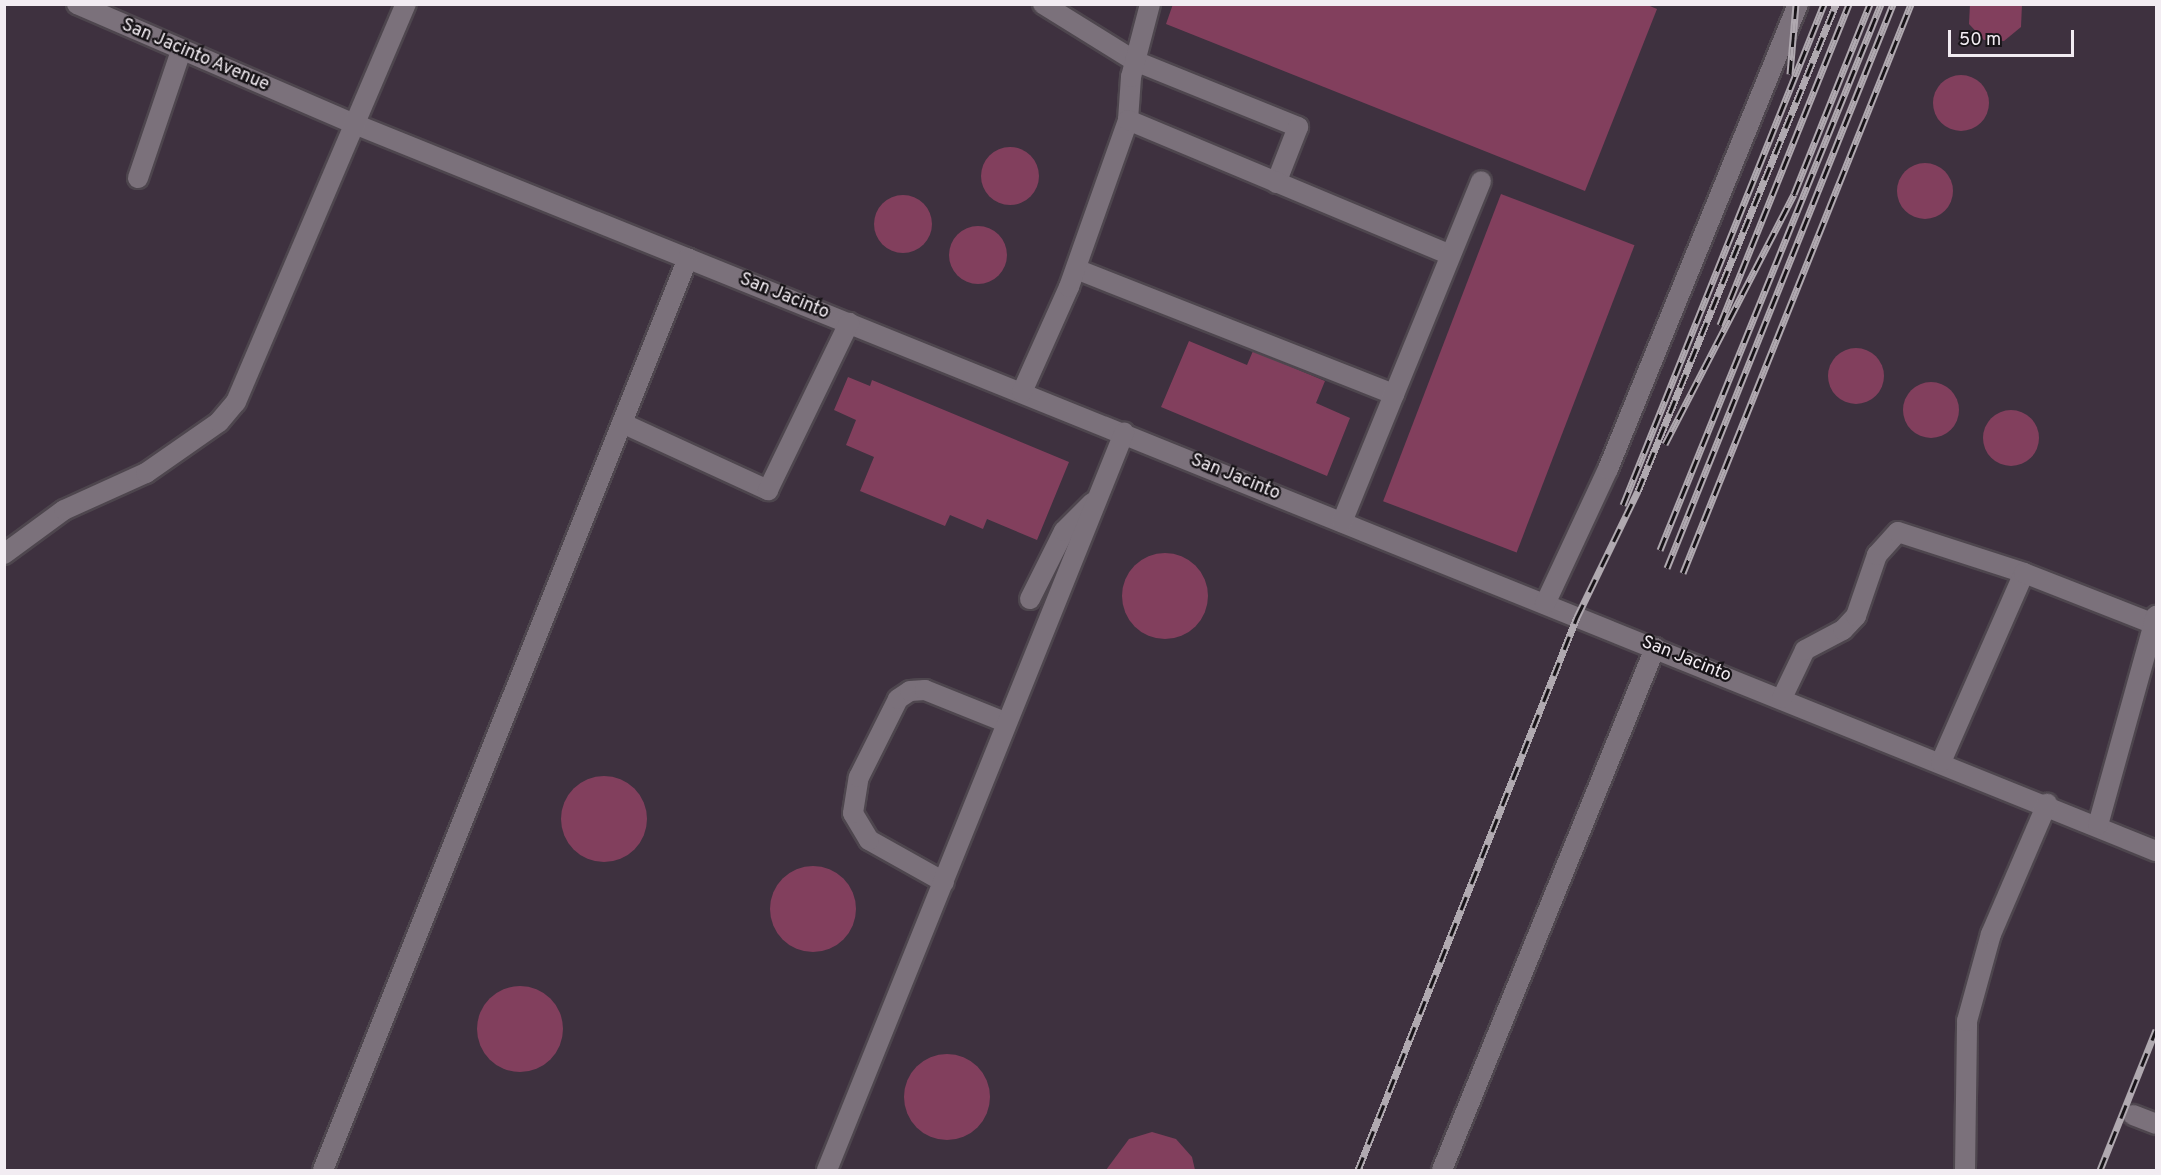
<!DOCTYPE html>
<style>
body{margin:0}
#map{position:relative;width:2161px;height:1175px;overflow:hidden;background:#322932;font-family:Overpass,sans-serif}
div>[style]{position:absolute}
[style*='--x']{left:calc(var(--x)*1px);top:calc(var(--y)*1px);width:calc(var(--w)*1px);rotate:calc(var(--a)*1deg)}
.built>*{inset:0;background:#3e313f;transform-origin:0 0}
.building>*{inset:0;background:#823f5d;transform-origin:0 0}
.round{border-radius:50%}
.roads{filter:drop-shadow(2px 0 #4e464e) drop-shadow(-2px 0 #4e464e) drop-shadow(0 2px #4e464e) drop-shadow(0 -2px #4e464e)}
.minor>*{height:20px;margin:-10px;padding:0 10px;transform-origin:10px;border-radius:10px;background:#7b717b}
.rail>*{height:7px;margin-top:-3.5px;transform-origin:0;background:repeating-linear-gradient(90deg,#181418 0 14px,#b0a9b0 0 28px);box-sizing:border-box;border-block:2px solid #b0a9b0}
span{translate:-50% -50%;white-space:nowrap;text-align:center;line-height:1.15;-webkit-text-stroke:4.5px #181418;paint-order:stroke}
.street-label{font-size:18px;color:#f2ecf2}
.frame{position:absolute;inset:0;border:6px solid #f2ecf2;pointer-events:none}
.scale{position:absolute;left:1948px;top:30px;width:126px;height:27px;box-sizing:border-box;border:3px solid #f2ecf2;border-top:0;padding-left:8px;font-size:18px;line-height:21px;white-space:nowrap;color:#f2ecf2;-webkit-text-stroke:4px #181418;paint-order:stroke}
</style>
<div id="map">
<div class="built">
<div style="left:5px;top:5px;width:2151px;height:1165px"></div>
</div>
<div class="building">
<div style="clip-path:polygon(1173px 4px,1645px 4px,1657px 9px,1585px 191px,1166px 24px)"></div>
<div style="clip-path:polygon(1970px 4px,2022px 4px,2021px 27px,2004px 41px,1984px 40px,1969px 24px)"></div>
<div class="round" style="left:1933px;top:75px;width:56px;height:56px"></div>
<div class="round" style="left:981px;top:147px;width:58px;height:58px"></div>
<div class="round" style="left:1897px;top:163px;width:56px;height:56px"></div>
<div style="left:1501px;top:194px;width:143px;height:329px;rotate:21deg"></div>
<div class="round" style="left:874px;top:195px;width:58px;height:58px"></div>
<div class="round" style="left:949px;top:226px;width:58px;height:58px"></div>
<div style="clip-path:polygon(1189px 341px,1247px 365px,1253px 351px,1325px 381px,1316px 403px,1350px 418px,1327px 476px,1161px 407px)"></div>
<div class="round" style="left:1828px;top:348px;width:56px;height:56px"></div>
<div style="clip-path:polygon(848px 377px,870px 386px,872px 380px,1069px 462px,1037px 540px,987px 519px,983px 529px,950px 515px,945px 526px,860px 491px,874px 457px,846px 445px,856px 420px,834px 410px)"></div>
<div class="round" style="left:1903px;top:382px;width:56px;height:56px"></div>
<div class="round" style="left:1983px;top:410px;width:56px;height:56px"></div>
<div class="round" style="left:1122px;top:553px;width:86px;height:86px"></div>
<div class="round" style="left:561px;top:776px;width:86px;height:86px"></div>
<div class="round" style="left:770px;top:866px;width:86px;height:86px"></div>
<div class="round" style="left:477px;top:986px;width:86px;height:86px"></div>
<div class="round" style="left:904px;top:1054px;width:86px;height:86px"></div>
<div style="clip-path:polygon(1152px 1132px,1176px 1139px,1192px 1157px,1195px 1170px,1106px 1170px,1129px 1139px)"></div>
</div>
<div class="roads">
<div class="minor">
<div style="--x:77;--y:4;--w:305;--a:23.4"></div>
<div style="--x:357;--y:125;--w:1940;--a:21.98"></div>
<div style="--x:1043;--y:4;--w:108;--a:31.8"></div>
<div style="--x:1135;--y:61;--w:176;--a:22"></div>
<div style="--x:1298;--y:127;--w:60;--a:111.4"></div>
<div style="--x:1128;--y:120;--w:43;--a:-86"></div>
<div style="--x:1131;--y:77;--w:75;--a:-75.4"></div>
<div style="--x:138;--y:178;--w:134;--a:-71.3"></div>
<div style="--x:1076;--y:269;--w:342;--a:21.5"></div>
<div style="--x:1022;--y:392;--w:115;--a:-65.9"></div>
<div style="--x:1069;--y:287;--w:177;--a:-70.5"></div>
<div style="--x:1128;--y:120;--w:349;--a:22.7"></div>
<div style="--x:622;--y:423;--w:161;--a:24.7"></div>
<div style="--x:768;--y:490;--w:186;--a:-64.1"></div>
<div style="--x:1342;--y:522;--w:368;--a:-67.8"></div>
<div style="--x:4;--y:554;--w:74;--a:-36.3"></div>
<div style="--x:64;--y:510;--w:90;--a:-24.3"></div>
<div style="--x:146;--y:473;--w:89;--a:-34.9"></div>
<div style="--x:219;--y:422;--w:26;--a:-50"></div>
<div style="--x:236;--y:402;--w:433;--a:-66.9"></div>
<div style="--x:1030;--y:599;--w:76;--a:-63.4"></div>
<div style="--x:1064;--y:531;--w:40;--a:-45"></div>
<div style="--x:1545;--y:604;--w:149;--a:-65"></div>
<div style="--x:1608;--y:469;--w:502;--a:-67.77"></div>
<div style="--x:1782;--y:698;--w:53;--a:-64.4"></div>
<div style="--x:1805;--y:650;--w:43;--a:-27.8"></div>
<div style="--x:1843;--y:630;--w:19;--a:-47"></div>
<div style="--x:1856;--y:616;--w:65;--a:-71"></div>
<div style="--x:1877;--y:555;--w:31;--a:-48"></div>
<div style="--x:1898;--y:532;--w:133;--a:18"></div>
<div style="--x:1941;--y:762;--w:206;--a:-66.3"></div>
<div style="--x:2024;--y:573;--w:140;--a:21.4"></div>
<div style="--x:2098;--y:825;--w:217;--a:-74.5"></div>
<div style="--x:944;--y:882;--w:86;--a:-150.8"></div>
<div style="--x:869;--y:840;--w:31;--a:-121"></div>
<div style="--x:853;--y:813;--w:36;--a:-81"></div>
<div style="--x:859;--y:777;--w:87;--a:-63.4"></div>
<div style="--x:898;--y:699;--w:14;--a:-34"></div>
<div style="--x:910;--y:691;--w:15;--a:-4"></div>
<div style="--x:925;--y:690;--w:88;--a:21.9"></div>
<div style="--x:2133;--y:1115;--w:25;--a:21"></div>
<div style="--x:323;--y:1170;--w:982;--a:-68.19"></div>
<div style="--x:827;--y:1170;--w:795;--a:-68.05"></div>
<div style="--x:1442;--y:1170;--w:564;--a:-67.8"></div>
<div style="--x:1965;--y:1170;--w:149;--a:-89.2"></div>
<div style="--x:1967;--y:1021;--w:90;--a:-74.6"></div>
<div style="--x:1991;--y:934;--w:142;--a:-66.7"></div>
</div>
</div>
<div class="rail">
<div style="--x:1790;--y:74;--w:70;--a:-85.1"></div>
<div style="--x:1720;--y:325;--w:346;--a:-68.1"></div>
<div style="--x:1665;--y:444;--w:281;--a:-62.7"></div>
<div style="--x:1794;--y:194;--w:205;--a:-68.2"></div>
<div style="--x:1623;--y:505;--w:540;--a:-68.14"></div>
<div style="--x:1660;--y:550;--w:589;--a:-67.96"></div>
<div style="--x:1667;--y:568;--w:608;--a:-68.16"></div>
<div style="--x:1683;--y:573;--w:613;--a:-68.16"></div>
<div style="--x:1358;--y:1170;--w:595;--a:-68.4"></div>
<div style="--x:1577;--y:617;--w:140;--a:-64.2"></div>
<div style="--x:1638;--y:491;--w:526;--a:-67.87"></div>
<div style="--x:2100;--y:1170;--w:151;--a:-68.2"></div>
</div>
<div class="street-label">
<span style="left:195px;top:56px;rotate:23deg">San Jacinto Avenue</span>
<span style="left:784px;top:297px;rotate:22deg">San Jacinto</span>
<span style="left:1235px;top:478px;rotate:22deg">San Jacinto</span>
<span style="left:1686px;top:660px;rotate:22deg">San Jacinto</span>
</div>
<div class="frame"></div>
<div class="scale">50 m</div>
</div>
